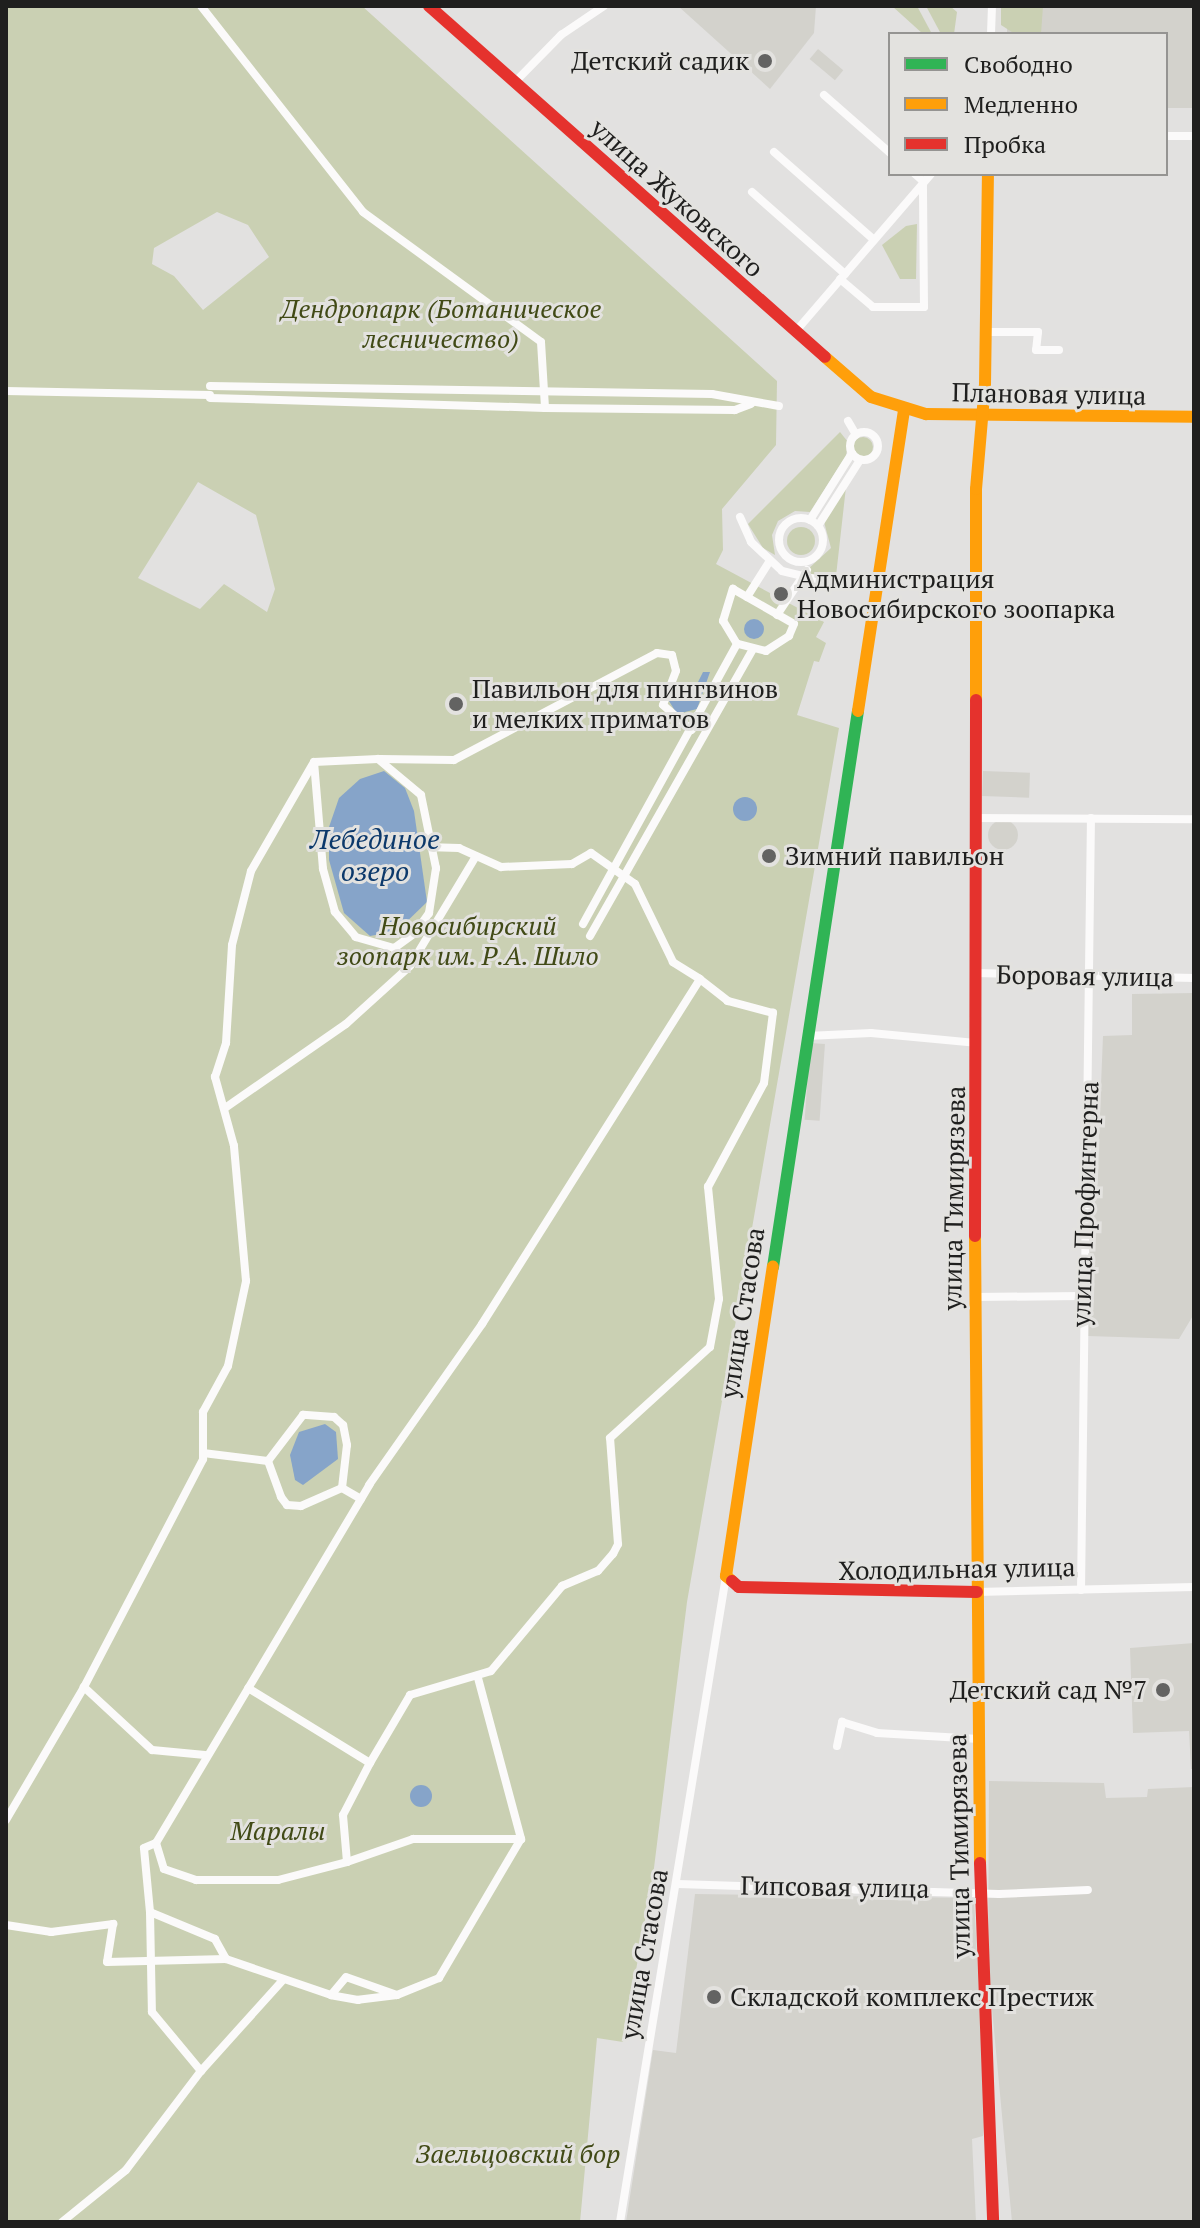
<!DOCTYPE html>
<meta charset="utf-8">
<style>
body{margin:0}
#map{position:relative;width:1200px;height:2228px;overflow:hidden;background:#e2e1e0;font-family:"PT Serif",serif}
div>[style]{position:absolute}
[style*='--x']{left:calc(var(--x)*1px);top:calc(var(--y)*1px);width:calc(var(--w)*1px);rotate:calc(var(--a)*1deg)}
.built>*{inset:0;background:#d3d2cc;transform-origin:0 0}
.round{border-radius:50%}
.green>*{inset:0;background:#cad0b3}
.water>*{inset:0;background:#86a4c9}
.street>*{height:8px;margin:-4px;padding:0 4px;transform-origin:4px;border-radius:4px;background:#fbfafa}
.street>.ring{margin:-4px;padding:0;box-sizing:content-box;background:none;border:8px solid #fbfafa;border-radius:50%}
.fast>*{height:12px;margin:-6px;padding:0 6px;transform-origin:6px;border-radius:6px;background:#30b455}
.slow>*{height:12px;margin:-6px;padding:0 6px;transform-origin:6px;border-radius:6px;background:#ff9f0a}
.jam>*{height:12px;margin:-6px;padding:0 6px;transform-origin:6px;border-radius:6px;background:#e5322d}
.dots>*{width:22px;height:22px;translate:-50% -50%;box-sizing:border-box;border:4px solid #e3e2df;border-radius:50%}
span{translate:-50% -50%;white-space:nowrap;text-align:center;line-height:1.15;-webkit-text-stroke:6px #e3e2df;paint-order:stroke}
.poi-label{font-size:26px;color:#1f1f1e}
.right{translate:-100% -50%;text-align:right}
.left{translate:0 -50%;text-align:left}
.street-label{font-size:26px;color:#1f1f1e}
.park-label{font-size:26px;color:#414a16;font-style:italic}
.water-label{font-size:28px;color:#0c396b;font-style:italic}
.frame{position:absolute;inset:0;border:8px solid #1f1f1e;pointer-events:none}
.legend{position:absolute;left:888px;top:32px;width:280px;height:144px;box-sizing:border-box;background:#e3e2df;border:2px solid #959492;margin:0;padding:10px 14px;list-style:none;font-size:24px;color:#1f1f1e}
.legend li{display:flex;align-items:center;gap:16px;height:40px}
.legend b{width:40px;border:2px solid #959492}
</style>
<div id="map">
<div class="built">
<div style="clip-path:polygon(678px 6px,816px 6px,814px 33px,770px 89px)"></div>
<div style="clip-path:polygon(1007px 6px,1194px 6px,1194px 108px,1166px 108px,1166px 34px,1007px 34px)"></div>
<div style="left:818px;top:49px;width:33px;height:13px;rotate:40deg"></div>
<div style="left:983px;top:771px;width:47px;height:25px;rotate:2deg"></div>
<div class="round" style="left:988px;top:820px;width:30px;height:30px"></div>
<div style="clip-path:polygon(1194px 993px,1194px 1314px,1179px 1339px,1088px 1336px,1088px 1193px,1097px 1183px,1103px 1036px,1132px 1035px,1132px 994px)"></div>
<div style="left:810px;top:1043px;width:15px;height:77px;rotate:4deg"></div>
<div style="clip-path:polygon(1194px 1643px,1194px 1769px,1191px 1769px,1189px 1731px,1133px 1733px,1130px 1648px)"></div>
<div style="clip-path:polygon(989px 1781px,1104px 1783px,1106px 1798px,1147px 1797px,1148px 1789px,1194px 1787px,1194px 2222px,1012px 2222px,988px 1966px)"></div>
<div style="clip-path:polygon(695px 1894px,974px 1898px,985px 2111px,983px 2136px,972px 2139px,976px 2222px,626px 2222px,653px 2050px,676px 2053px)"></div>
</div>
<div class="green">
<div style="clip-path:polygon(evenodd,6px 6px,362px 6px,777px 381px,776px 445px,722px 509px,723px 550px,716px 564px,824px 622px,816px 637px,826px 643px,819px 662px,814px 661px,797px 715px,839px 728px,687px 1602px,653px 1876px,623px 2042px,597px 2038px,580px 2222px,6px 2222px,6px 6px,217px 212px,248px 225px,269px 257px,203px 310px,174px 276px,152px 264px,154px 248px,217px 212px,6px 6px,198px 482px,256px 515px,275px 589px,267px 612px,224px 584px,200px 609px,138px 578px,198px 482px)"></div>
<div style="clip-path:polygon(892px 6px,917px 6px,932px 34px,923px 34px)"></div>
<div style="clip-path:polygon(926px 6px,950px 6px,957px 12px,954px 34px,941px 34px)"></div>
<div style="clip-path:polygon(1001px 6px,1043px 6px,1041px 34px,1015px 34px,1001px 25px)"></div>
<div style="clip-path:polygon(917px 224px,916px 279px,900px 279px,882px 245px,906px 226px)"></div>
<div style="clip-path:polygon(840px 432px,848px 442px,846px 456px,810px 512px,795px 511px,778px 521px,772px 535px,775px 555px,763px 548px,748px 524px)"></div>
<div class="round" style="left:853px;top:437px;width:20px;height:20px"></div>
<div style="clip-path:polygon(846px 487px,836px 576px,810px 574px,807px 570px,831px 548px,824px 522px)"></div>
<div class="round" style="left:787px;top:527px;width:28px;height:28px"></div>
</div>
<div class="water">
<div class="round" style="left:744px;top:619px;width:20px;height:20px"></div>
<div style="clip-path:polygon(703px 672px,710px 672px,697px 709px,677px 714px,669px 701px,673px 690px,684px 683px,697px 684px)"></div>
<div style="clip-path:polygon(384px 771px,405px 788px,414px 811px,427px 902px,397px 931px,370px 936px,344px 913px,329px 860px,329px 827px,339px 798px,360px 779px)"></div>
<div class="round" style="left:733px;top:797px;width:24px;height:24px"></div>
<div style="clip-path:polygon(325px 1424px,336px 1432px,338px 1459px,303px 1485px,295px 1480px,290px 1455px,299px 1432px)"></div>
<div class="round" style="left:410px;top:1785px;width:22px;height:22px"></div>
</div>
<div class="street">
<div style="--x:201;--y:6;--w:262;--a:51.8"></div>
<div style="--x:363;--y:212;--w:220;--a:36.1"></div>
<div style="--x:541;--y:342;--w:66;--a:86.5"></div>
<div style="--x:545;--y:408;--w:190;--a:0.6"></div>
<div style="--x:735;--y:410;--w:17;--a:-21"></div>
<div style="--x:991;--y:34;--w:28;--a:-88"></div>
<div style="--x:515;--y:82;--w:66;--a:-45.6"></div>
<div style="--x:561;--y:35;--w:52;--a:-34"></div>
<div style="--x:824;--y:95;--w:88;--a:41.3"></div>
<div style="--x:1166;--y:136;--w:28;--a:0"></div>
<div style="--x:774;--y:152;--w:133;--a:41.3"></div>
<div style="--x:752;--y:192;--w:124;--a:41.4"></div>
<div style="--x:840;--y:279;--w:43;--a:40.3"></div>
<div style="--x:873;--y:307;--w:51;--a:0"></div>
<div style="--x:924;--y:307;--w:126;--a:-90.5"></div>
<div style="--x:923;--y:181;--w:11;--a:-139"></div>
<div style="--x:796;--y:331;--w:207;--a:-49.3"></div>
<div style="--x:987;--y:332;--w:51;--a:0"></div>
<div style="--x:1038;--y:332;--w:18;--a:96"></div>
<div style="--x:1036;--y:350;--w:23;--a:0"></div>
<div style="--x:210;--y:386;--w:502;--a:0.91"></div>
<div style="--x:712;--y:394;--w:68;--a:10.2"></div>
<div style="--x:6;--y:391;--w:204;--a:1.1"></div>
<div style="--x:210;--y:398;--w:335;--a:1.7"></div>
<div style="--x:848;--y:421;--w:16;--a:60"></div>
<div class="ring" style="left:850px;top:432px;width:20px;height:20px"></div>
<div style="--x:740;--y:517;--w:27;--a:66"></div>
<div style="--x:751;--y:542;--w:42;--a:43.1"></div>
<div style="--x:782;--y:571;--w:56;--a:13.5"></div>
<div class="ring" style="left:779px;top:518px;width:36px;height:36px"></div>
<div style="--x:810;--y:520;--w:79;--a:-57.9"></div>
<div style="--x:818;--y:526;--w:78;--a:-57.5"></div>
<div style="--x:733;--y:589;--w:70;--a:29.8"></div>
<div style="--x:794;--y:624;--w:13;--a:113"></div>
<div style="--x:789;--y:636;--w:27;--a:147"></div>
<div style="--x:766;--y:651;--w:30;--a:-166"></div>
<div style="--x:737;--y:644;--w:27;--a:-121"></div>
<div style="--x:723;--y:621;--w:34;--a:-73"></div>
<div style="--x:747;--y:597;--w:41;--a:-57.8"></div>
<div style="--x:777;--y:615;--w:54;--a:-56.3"></div>
<div style="--x:378;--y:759;--w:56;--a:39.9"></div>
<div style="--x:421;--y:795;--w:75;--a:78.4"></div>
<div style="--x:436;--y:868;--w:46;--a:98.8"></div>
<div style="--x:429;--y:913;--w:24;--a:125"></div>
<div style="--x:415;--y:933;--w:26;--a:144"></div>
<div style="--x:394;--y:948;--w:40;--a:-164"></div>
<div style="--x:356;--y:937;--w:33;--a:-130"></div>
<div style="--x:335;--y:912;--w:45;--a:-105.6"></div>
<div style="--x:323;--y:869;--w:107;--a:-94.8"></div>
<div style="--x:314;--y:762;--w:64;--a:-2.7"></div>
<div style="--x:380;--y:759;--w:74;--a:0.8"></div>
<div style="--x:454;--y:760;--w:229;--a:-27.8"></div>
<div style="--x:657;--y:653;--w:15;--a:8"></div>
<div style="--x:672;--y:655;--w:16;--a:76"></div>
<div style="--x:676;--y:671;--w:36;--a:111"></div>
<div style="--x:663;--y:705;--w:38;--a:41"></div>
<div style="--x:974;--y:818;--w:220;--a:0.3"></div>
<div style="--x:583;--y:924;--w:320;--a:-61.2"></div>
<div style="--x:590;--y:936;--w:328;--a:-60.4"></div>
<div style="--x:394;--y:948;--w:24;--a:48"></div>
<div style="--x:975;--y:973;--w:219;--a:1.3"></div>
<div style="--x:807;--y:1036;--w:64;--a:-2.7"></div>
<div style="--x:871;--y:1033;--w:105;--a:5.4"></div>
<div style="--x:225;--y:1108;--w:147;--a:-34.8"></div>
<div style="--x:346;--y:1024;--w:86;--a:-42.2"></div>
<div style="--x:410;--y:966;--w:128;--a:-59"></div>
<div style="--x:975;--y:1297;--w:107;--a:-0.5"></div>
<div style="--x:203;--y:1453;--w:65;--a:7"></div>
<div style="--x:342;--y:1488;--w:43;--a:-83.4"></div>
<div style="--x:347;--y:1445;--w:20;--a:-101"></div>
<div style="--x:343;--y:1425;--w:12;--a:-138"></div>
<div style="--x:334;--y:1417;--w:31;--a:-176"></div>
<div style="--x:303;--y:1415;--w:58;--a:127.3"></div>
<div style="--x:268;--y:1461;--w:38;--a:70"></div>
<div style="--x:281;--y:1497;--w:10;--a:53"></div>
<div style="--x:287;--y:1505;--w:14;--a:4"></div>
<div style="--x:301;--y:1506;--w:45;--a:-23.7"></div>
<div style="--x:342;--y:1488;--w:22;--a:30"></div>
<div style="--x:1081;--y:1590;--w:772;--a:-89.26"></div>
<div style="--x:977;--y:1592;--w:217;--a:-1.3"></div>
<div style="--x:478;--y:1678;--w:167;--a:75"></div>
<div style="--x:837;--y:1746;--w:25;--a:-78"></div>
<div style="--x:842;--y:1722;--w:37;--a:17"></div>
<div style="--x:877;--y:1733;--w:102;--a:3.4"></div>
<div style="--x:205;--y:1755;--w:53;--a:-174.6"></div>
<div style="--x:152;--y:1750;--w:93;--a:-137.2"></div>
<div style="--x:84;--y:1687;--w:257;--a:-62.4"></div>
<div style="--x:203;--y:1459;--w:47;--a:-90"></div>
<div style="--x:203;--y:1412;--w:52;--a:-61.5"></div>
<div style="--x:228;--y:1366;--w:87;--a:-78"></div>
<div style="--x:246;--y:1281;--w:136;--a:-95.1"></div>
<div style="--x:234;--y:1146;--w:72;--a:-105.4"></div>
<div style="--x:215;--y:1077;--w:36;--a:-72"></div>
<div style="--x:226;--y:1043;--w:98;--a:-86.5"></div>
<div style="--x:232;--y:945;--w:76;--a:-75.6"></div>
<div style="--x:251;--y:871;--w:126;--a:-60"></div>
<div style="--x:370;--y:1763;--w:79;--a:-59.5"></div>
<div style="--x:410;--y:1695;--w:84;--a:-16.5"></div>
<div style="--x:491;--y:1671;--w:111;--a:-50.1"></div>
<div style="--x:562;--y:1586;--w:39;--a:-23"></div>
<div style="--x:598;--y:1571;--w:23;--a:-49"></div>
<div style="--x:613;--y:1554;--w:11;--a:-63"></div>
<div style="--x:618;--y:1544;--w:106;--a:-94.3"></div>
<div style="--x:610;--y:1438;--w:135;--a:-42.3"></div>
<div style="--x:710;--y:1347;--w:49;--a:-79.4"></div>
<div style="--x:719;--y:1299;--w:113;--a:-95.6"></div>
<div style="--x:708;--y:1187;--w:118;--a:-61.7"></div>
<div style="--x:764;--y:1083;--w:71;--a:-82.7"></div>
<div style="--x:773;--y:1013;--w:47;--a:-165.1"></div>
<div style="--x:728;--y:1001;--w:36;--a:-142"></div>
<div style="--x:6;--y:1820;--w:154;--a:-59.6"></div>
<div style="--x:156;--y:1843;--w:27;--a:73"></div>
<div style="--x:164;--y:1869;--w:34;--a:19"></div>
<div style="--x:196;--y:1880;--w:82;--a:0"></div>
<div style="--x:278;--y:1880;--w:71;--a:-14.6"></div>
<div style="--x:347;--y:1862;--w:47;--a:-94.9"></div>
<div style="--x:343;--y:1815;--w:59;--a:-62.6"></div>
<div style="--x:370;--y:1763;--w:143;--a:-148.4"></div>
<div style="--x:347;--y:1862;--w:70;--a:-19.2"></div>
<div style="--x:413;--y:1839;--w:108;--a:0"></div>
<div style="--x:678;--y:1884;--w:321;--a:1.8"></div>
<div style="--x:999;--y:1894;--w:89;--a:-2.6"></div>
<div style="--x:150;--y:1912;--w:100;--a:88.9"></div>
<div style="--x:152;--y:2012;--w:77;--a:50.3"></div>
<div style="--x:6;--y:1925;--w:46;--a:8.8"></div>
<div style="--x:51;--y:1932;--w:63;--a:-7.4"></div>
<div style="--x:113;--y:1924;--w:38;--a:99"></div>
<div style="--x:107;--y:1962;--w:119;--a:-1.4"></div>
<div style="--x:331;--y:1995;--w:111;--a:-161.1"></div>
<div style="--x:226;--y:1959;--w:23;--a:-119"></div>
<div style="--x:215;--y:1939;--w:70;--a:-157.4"></div>
<div style="--x:150;--y:1912;--w:64;--a:-95.4"></div>
<div style="--x:144;--y:1848;--w:13;--a:-23"></div>
<div style="--x:156;--y:1843;--w:417;--a:-59.2"></div>
<div style="--x:369;--y:1485;--w:197;--a:-54.9"></div>
<div style="--x:482;--y:1324;--w:408;--a:-57.7"></div>
<div style="--x:700;--y:979;--w:32;--a:-148"></div>
<div style="--x:673;--y:962;--w:87;--a:-116"></div>
<div style="--x:635;--y:884;--w:54;--a:-144.8"></div>
<div style="--x:591;--y:853;--w:22;--a:150"></div>
<div style="--x:572;--y:864;--w:71;--a:177.6"></div>
<div style="--x:501;--y:867;--w:46;--a:-155.7"></div>
<div style="--x:459;--y:848;--w:25;--a:-178"></div>
<div style="--x:397;--y:1995;--w:39;--a:173"></div>
<div style="--x:358;--y:2000;--w:27;--a:-170"></div>
<div style="--x:331;--y:1995;--w:23;--a:-50"></div>
<div style="--x:346;--y:1977;--w:54;--a:19.4"></div>
<div style="--x:397;--y:1995;--w:45;--a:-22"></div>
<div style="--x:439;--y:1978;--w:161;--a:-59.5"></div>
<div style="--x:62;--y:2222;--w:82;--a:-39.1"></div>
<div style="--x:126;--y:2170;--w:124;--a:-52.9"></div>
<div style="--x:201;--y:2071;--w:121;--a:-48"></div>
<div style="--x:620;--y:2222;--w:655;--a:-80.68"></div>
</div>
<div class="fast">
<div style="--x:773;--y:1267;--w:562;--a:-81.31"></div>
</div>
<div class="slow">
<div style="--x:825;--y:357;--w:61;--a:41"></div>
<div style="--x:871;--y:397;--w:58;--a:17.2"></div>
<div style="--x:926;--y:414;--w:268;--a:0.6"></div>
<div style="--x:976;--y:700;--w:211;--a:-90"></div>
<div style="--x:976;--y:489;--w:104;--a:-85.1"></div>
<div style="--x:985;--y:385;--w:211;--a:-89.2"></div>
<div style="--x:858;--y:711;--w:304;--a:-81.3"></div>
<div style="--x:975;--y:1236;--w:627;--a:89.54"></div>
<div style="--x:732;--y:1581;--w:8;--a:-140"></div>
<div style="--x:726;--y:1576;--w:313;--a:-81.4"></div>
</div>
<div class="jam">
<div style="--x:429;--y:6;--w:529;--a:41.55"></div>
<div style="--x:975;--y:1236;--w:536;--a:-89.89"></div>
<div style="--x:732;--y:1581;--w:9;--a:41"></div>
<div style="--x:739;--y:1587;--w:238;--a:1.2"></div>
<div style="--x:980;--y:1863;--w:359;--a:87.9"></div>
</div>
<div class="dots">
<div style="left:765px;top:61px;background:#636362"></div>
<div style="left:781px;top:594px;background:#636362"></div>
<div style="left:456px;top:704px;background:#636362"></div>
<div style="left:769px;top:856px;background:#636362"></div>
<div style="left:1163px;top:1690px;background:#636362"></div>
<div style="left:714px;top:1997px;background:#636362"></div>
</div>
<div class="poi-label">
<span class="right" style="left:749px;top:61px">Детский садик</span>
<span class="left" style="left:797px;top:594px">Администрация<br>Новосибирского зоопарка</span>
<span class="left" style="left:472px;top:704px">Павильон для пингвинов<br>и мелких приматов</span>
<span class="left" style="left:785px;top:856px">Зимний павильон</span>
<span class="right" style="left:1147px;top:1690px">Детский сад №7</span>
<span class="left" style="left:730px;top:1997px">Складской комплекс Престиж</span>
</div>
<div class="street-label">
<span style="left:677px;top:198px;rotate:42deg">улица Жуковского</span>
<span style="left:1049px;top:394px;rotate:1deg">Плановая улица</span>
<span style="left:1085px;top:976px;rotate:1deg">Боровая улица</span>
<span style="left:954px;top:1198px;rotate:-89deg">улица Тимирязева</span>
<span style="left:1085px;top:1204px;rotate:-88deg">улица Профинтерна</span>
<span style="left:742px;top:1313px;rotate:-81deg">улица Стасова</span>
<span style="left:957px;top:1569px;rotate:-1deg">Холодильная улица</span>
<span style="left:959px;top:1846px;rotate:-91deg">улица Тимирязева</span>
<span style="left:835px;top:1887px;rotate:1deg">Гипсовая улица</span>
<span style="left:644px;top:1954px;rotate:-80deg">улица Стасова</span>
</div>
<div class="park-label">
<span style="left:441px;top:324px">Дендропарк (Ботаническое<br>лесничество)</span>
<span style="left:468px;top:941px">Новосибирский<br>зоопарк им. Р.А. Шило</span>
<span style="left:278px;top:1831px">Маралы</span>
<span style="left:518px;top:2154px">Заельцовский бор</span>
</div>
<div class="water-label">
<span style="left:375px;top:855px">Лебединое<br>озеро</span>
</div>
<div class="frame"></div>
<ul class="legend">
<li><b style="height:10px;background:#30b455"></b>Свободно</li>
<li><b style="height:10px;background:#ff9f0a"></b>Медленно</li>
<li><b style="height:10px;background:#e5322d"></b>Пробка</li>
</ul>
</div>
